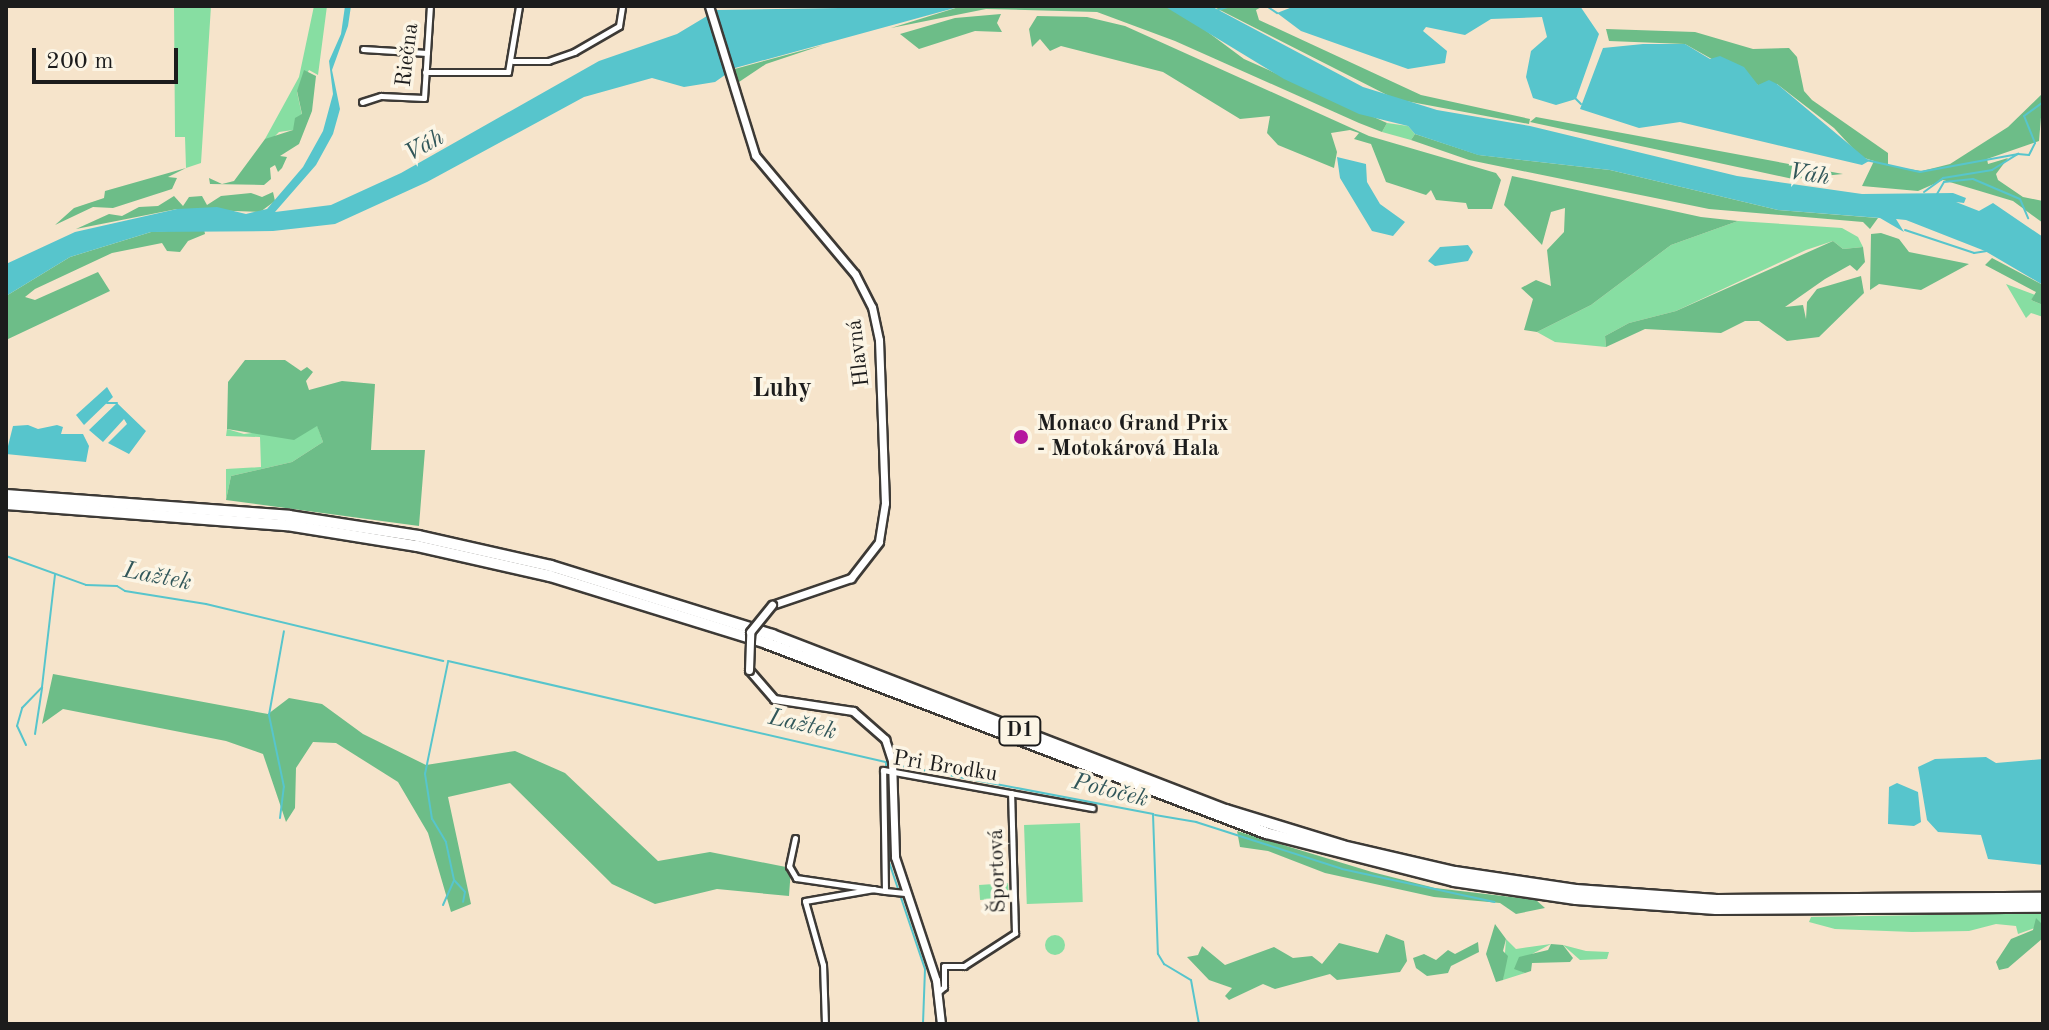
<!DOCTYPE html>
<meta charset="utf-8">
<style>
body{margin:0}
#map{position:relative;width:2049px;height:1030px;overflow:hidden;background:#f6e4cb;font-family:"Old Standard TT",serif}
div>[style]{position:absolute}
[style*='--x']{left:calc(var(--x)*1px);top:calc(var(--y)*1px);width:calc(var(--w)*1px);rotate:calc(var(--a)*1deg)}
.green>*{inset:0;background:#87dea2;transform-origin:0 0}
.round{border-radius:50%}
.forest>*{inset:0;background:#6dbd88}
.water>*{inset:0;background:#57c5cc}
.stream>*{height:2px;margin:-1px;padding:0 1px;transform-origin:1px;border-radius:1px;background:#57c5cc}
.roads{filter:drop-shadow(2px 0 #3d3a36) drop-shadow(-2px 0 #3d3a36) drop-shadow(0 2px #3d3a36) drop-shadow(0 -2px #3d3a36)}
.minor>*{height:5px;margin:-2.5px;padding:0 2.5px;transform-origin:2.5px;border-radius:2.5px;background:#fff}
.tertiary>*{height:7px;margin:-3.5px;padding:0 3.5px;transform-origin:3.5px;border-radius:3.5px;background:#fff}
.motorway>*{height:10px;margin:-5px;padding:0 5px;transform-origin:5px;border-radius:5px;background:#fff}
.bridges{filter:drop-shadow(2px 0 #3d3a36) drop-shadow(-2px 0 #3d3a36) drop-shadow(0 2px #3d3a36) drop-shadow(0 -2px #3d3a36)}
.tertiary-bridge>*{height:7px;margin:-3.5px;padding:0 3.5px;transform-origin:3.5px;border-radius:3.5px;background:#fff}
.dots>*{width:22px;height:22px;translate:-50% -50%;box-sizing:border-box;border:4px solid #fcf5e5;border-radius:50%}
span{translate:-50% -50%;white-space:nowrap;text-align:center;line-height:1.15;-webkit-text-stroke:7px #fcf5e5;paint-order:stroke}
.shield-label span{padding:2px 6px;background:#fcf5e5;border:2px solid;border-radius:6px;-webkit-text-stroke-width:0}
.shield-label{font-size:20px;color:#1c1c1c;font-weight:700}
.street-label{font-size:22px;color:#1c1c1c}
.poi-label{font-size:22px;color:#1c1c1c;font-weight:700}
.left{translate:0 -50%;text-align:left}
.water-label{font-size:24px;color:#31575a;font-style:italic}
.quarter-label{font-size:26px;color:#1c1c1c;font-weight:700}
.frame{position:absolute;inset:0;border:8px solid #1c1c1c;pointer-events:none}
.scale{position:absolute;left:32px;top:48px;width:146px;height:36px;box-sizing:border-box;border:4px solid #1c1c1c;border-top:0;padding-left:10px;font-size:24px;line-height:28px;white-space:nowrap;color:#1c1c1c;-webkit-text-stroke:6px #fcf5e5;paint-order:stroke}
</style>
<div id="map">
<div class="green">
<div style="clip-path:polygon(174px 6px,211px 6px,201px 163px,186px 168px,185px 137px,175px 137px)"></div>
<div style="clip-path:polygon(314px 6px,327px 6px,318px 75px,309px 70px,297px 92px,302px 115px,293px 130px,279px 132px,270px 141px,265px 139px,299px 77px)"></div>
<div style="clip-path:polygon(1387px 123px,1408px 126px,1415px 134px,1411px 140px,1382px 132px)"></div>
<div style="clip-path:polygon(1738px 221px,1842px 228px,1858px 237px,1863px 247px,1843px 249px,1833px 241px,1806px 250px,1676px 311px,1629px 323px,1605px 336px,1606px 347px,1555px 342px,1537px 332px,1591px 305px,1671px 245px)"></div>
<div style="clip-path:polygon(2006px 284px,2035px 295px,2031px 300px,2043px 305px,2043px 317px,2031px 313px,2026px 318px)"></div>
<div style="clip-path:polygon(317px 425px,323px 442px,292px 462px,231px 476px,226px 500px,226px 469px,261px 467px,260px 437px,226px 436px,227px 429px,244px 434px)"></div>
<div style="left:1080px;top:823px;width:79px;height:56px;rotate:88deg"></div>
<div style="left:1008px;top:883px;width:15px;height:29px;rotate:86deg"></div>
<div style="clip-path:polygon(2043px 913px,2043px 925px,2018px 934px,2016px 926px,1996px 924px,1969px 931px,1912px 932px,1835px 929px,1809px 922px,1811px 917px)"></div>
<div class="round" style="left:1045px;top:935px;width:20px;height:20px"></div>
<div style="clip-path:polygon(1506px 939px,1516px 949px,1551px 944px,1519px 961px,1515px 968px,1525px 973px,1503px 980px)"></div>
<div style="clip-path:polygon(1563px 945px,1586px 951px,1609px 952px,1607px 959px,1580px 960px)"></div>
</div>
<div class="forest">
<div style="clip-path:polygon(962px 6px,1164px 6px,1182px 13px,1244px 59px,1387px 123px,1382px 132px,1359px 123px,1175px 41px,1097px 12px,986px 9px,891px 28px)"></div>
<div style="clip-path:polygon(1212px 6px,1263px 6px,1256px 10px,1259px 20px,1421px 95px,1530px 119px,1529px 124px,1395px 99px)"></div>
<div style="clip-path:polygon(1001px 14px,997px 23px,1002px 32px,975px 31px,919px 49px,900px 34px,955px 18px)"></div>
<div style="clip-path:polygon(1037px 16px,1087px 17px,1125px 26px,1369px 136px,1496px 173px,1501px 180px,1492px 209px,1468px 209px,1466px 203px,1436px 200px,1431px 190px,1426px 195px,1386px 182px,1371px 144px,1354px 139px,1359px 133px,1350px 130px,1331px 133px,1337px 152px,1334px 168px,1278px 145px,1267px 133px,1270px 116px,1240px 119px,1163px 72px,1061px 46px,1050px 51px,1040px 39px,1032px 47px,1029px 29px)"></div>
<div style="clip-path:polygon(1606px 29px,1695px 32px,1753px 49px,1789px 48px,1797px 57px,1804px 91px,1812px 100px,1888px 153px,1888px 165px,1901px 168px,1922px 171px,1950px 164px,2008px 127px,2043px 93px,2039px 141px,1987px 159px,1988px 164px,2008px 158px,1996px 174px,1998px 180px,2023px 197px,2043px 201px,2043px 223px,2013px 201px,1943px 180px,1918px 191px,1862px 186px,1874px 161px,1861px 157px,1834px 128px,1777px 84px,1758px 85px,1685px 44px,1609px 41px)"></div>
<div style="clip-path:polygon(823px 45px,766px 64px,736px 84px,731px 70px)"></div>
<div style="clip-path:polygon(304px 70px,316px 76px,312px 111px,299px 144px,280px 156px,287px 157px,282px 168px,278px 172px,275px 165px,270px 168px,271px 179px,264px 185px,210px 184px,209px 178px,222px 184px,234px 181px,265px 139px,293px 130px,295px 118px,302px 114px,297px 91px)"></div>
<div style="clip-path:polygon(1536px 117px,1843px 174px,1793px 179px,1530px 122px)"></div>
<div style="clip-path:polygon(1415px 134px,1479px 155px,1610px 170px,1778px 210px,1878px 218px,1870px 229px,1863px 222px,1709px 209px,1469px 160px,1411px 140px)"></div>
<div style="clip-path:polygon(186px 168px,168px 177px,177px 178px,172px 189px,113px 208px,93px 207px,55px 225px,74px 208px,104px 198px,105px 191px)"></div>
<div style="clip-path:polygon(1512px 176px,1701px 217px,1738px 221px,1671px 245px,1591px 305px,1537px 332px,1524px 330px,1533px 299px,1521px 288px,1536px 280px,1551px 286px,1547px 250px,1564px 232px,1565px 208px,1551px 212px,1542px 245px,1504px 205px)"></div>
<div style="clip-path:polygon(251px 193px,262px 197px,273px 192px,275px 201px,260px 212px,177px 209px,76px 229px,109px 214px,122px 216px,139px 207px,158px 206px,174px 196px,183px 206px,189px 197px,202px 196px,207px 205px,221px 196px)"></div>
<div style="clip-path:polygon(204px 229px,205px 234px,188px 241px,180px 252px,167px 251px,162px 243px,112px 253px,35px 289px,25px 297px,35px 300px,98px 272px,110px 291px,6px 340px,6px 296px,70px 257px,151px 232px)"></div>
<div style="clip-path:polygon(1881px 233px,1899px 239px,1909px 252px,1969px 264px,1921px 290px,1879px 284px,1870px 290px,1871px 234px)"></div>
<div style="clip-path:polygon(1833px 241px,1843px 249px,1863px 247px,1865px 262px,1857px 271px,1850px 265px,1825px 279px,1785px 307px,1803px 305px,1806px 319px,1807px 302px,1817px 289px,1861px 276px,1864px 293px,1819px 337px,1787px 341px,1759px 321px,1745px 321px,1721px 333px,1645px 329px,1606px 347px,1605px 336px,1629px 323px,1676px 311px)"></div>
<div style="clip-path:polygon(1992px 258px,2043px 285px,2043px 305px,2031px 300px,2036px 292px,1985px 265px)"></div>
<div style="clip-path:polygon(245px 360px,285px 360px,301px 371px,307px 367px,313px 372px,306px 381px,309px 390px,342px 381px,375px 384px,371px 450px,425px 450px,419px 526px,226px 500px,231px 476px,292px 462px,323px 442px,317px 426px,294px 440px,227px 429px,228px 382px)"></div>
<div style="clip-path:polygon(53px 674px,268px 714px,289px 698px,322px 704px,363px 734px,426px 765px,515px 751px,565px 773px,658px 861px,710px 852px,791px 868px,789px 896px,717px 889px,655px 904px,612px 884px,510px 783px,448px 797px,471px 904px,451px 912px,428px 833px,398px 782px,336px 743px,313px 742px,296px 768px,295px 808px,286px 822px,263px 754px,226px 741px,63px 709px,42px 724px)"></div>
<div style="clip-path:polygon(1237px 831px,1372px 872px,1435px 888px,1536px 900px,1545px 908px,1516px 914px,1500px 903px,1434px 897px,1325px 873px,1268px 851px,1240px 847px)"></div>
<div style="clip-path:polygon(2036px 918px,2043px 925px,2043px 938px,2008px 968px,1999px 970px,1996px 962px,2011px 939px,2033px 930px)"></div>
<div style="clip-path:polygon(1495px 924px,1506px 939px,1503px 951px,1508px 956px,1503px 980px,1496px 982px,1486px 954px)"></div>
<div style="clip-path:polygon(1386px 934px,1404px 941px,1407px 961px,1400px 972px,1337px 980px,1330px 974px,1275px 989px,1263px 984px,1229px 1000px,1225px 996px,1232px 988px,1209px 980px,1187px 957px,1198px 955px,1202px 946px,1225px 965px,1274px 947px,1293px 958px,1312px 956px,1322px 964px,1339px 943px,1378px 953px)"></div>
<div style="clip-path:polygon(1478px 942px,1479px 952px,1451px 966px,1448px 973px,1427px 976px,1416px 968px,1413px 958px,1424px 954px,1436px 960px,1448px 950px,1455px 954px)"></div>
<div style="clip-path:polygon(1551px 944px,1563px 945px,1573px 958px,1570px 962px,1532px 963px,1531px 971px,1525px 973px,1514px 969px,1519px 957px,1548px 950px)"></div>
</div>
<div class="water">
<div style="clip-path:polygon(345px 6px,351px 6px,348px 26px,332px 70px,340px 109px,333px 134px,316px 165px,275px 212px,331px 205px,401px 173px,599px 61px,677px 34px,717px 10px,962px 6px,735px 68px,715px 82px,684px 87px,652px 78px,584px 97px,427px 182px,335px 224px,273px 231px,151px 232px,70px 257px,6px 296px,6px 264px,75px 232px,177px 209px,217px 207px,246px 214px,267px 209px,303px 167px,323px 131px,333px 94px,329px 61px,341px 34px)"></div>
<div style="clip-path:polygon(1164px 6px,1211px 6px,1363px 87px,1437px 110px,1530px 126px,1737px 176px,1862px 194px,1953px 193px,1966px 198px,1964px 203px,1956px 202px,1979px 211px,1993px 203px,2043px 237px,2043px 285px,1985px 251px,1906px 220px,1896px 219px,1904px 232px,1880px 218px,1778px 210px,1610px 170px,1478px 155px,1415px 134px,1408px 126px,1359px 114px,1284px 79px)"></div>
<div style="clip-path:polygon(1295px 6px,1580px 6px,1599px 34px,1576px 99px,1556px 105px,1533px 98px,1526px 77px,1531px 51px,1547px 37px,1542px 17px,1491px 19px,1465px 35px,1426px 27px,1423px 31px,1447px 51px,1445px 63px,1408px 69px,1301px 31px,1277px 13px)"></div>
<div style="clip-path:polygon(1643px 44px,1685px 44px,1710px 59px,1720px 56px,1744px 67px,1758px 85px,1769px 80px,1777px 84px,1869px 161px,1862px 165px,1680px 122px,1639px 128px,1580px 109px,1603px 48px)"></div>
<div style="clip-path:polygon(1337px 157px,1366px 164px,1367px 182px,1380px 204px,1405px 222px,1393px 236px,1372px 231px,1340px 178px)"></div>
<div style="clip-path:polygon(1468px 245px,1473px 252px,1468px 261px,1435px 266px,1428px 261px,1440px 247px)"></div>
<div style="clip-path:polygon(107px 387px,113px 397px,84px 425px,76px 415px)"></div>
<div style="clip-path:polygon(117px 403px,146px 431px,129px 454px,108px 443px,127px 424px,124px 419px,103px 442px,89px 430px)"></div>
<div style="clip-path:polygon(28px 425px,38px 429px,57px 425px,63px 427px,61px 434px,83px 434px,89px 446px,86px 462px,6px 454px,13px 426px)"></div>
<div style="clip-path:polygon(1986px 757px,1996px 763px,2043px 759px,2043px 865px,1988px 859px,1981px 835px,1938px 832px,1927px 820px,1918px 767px,1935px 759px)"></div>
<div style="clip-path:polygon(1897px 783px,1918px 792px,1921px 822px,1914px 826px,1888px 824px,1889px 787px)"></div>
</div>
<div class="stream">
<div style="--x:1231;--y:6;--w:30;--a:0"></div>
<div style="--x:1268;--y:7;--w:11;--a:34"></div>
<div style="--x:1218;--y:10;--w:14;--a:-17"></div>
<div style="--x:1576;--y:99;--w:7;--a:45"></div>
<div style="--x:1866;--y:160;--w:55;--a:12.5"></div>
<div style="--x:1920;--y:172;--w:100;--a:-10.4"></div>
<div style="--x:1924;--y:192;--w:24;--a:-36"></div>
<div style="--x:1943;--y:178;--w:50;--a:-9.3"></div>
<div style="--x:1992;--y:170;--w:31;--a:-32"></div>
<div style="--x:2018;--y:154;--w:11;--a:5"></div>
<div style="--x:2029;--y:155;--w:13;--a:-63"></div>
<div style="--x:2035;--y:143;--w:29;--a:-112"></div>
<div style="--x:2024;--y:116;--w:24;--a:-36"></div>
<div style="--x:1937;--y:194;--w:14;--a:-60"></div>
<div style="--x:1944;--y:182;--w:29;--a:-6"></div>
<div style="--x:1973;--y:179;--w:51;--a:23.1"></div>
<div style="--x:2020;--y:199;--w:21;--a:67"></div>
<div style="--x:1905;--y:230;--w:73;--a:18.4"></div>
<div style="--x:1974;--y:253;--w:13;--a:-9"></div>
<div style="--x:107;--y:403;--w:10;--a:0"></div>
<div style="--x:6;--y:556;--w:85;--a:19.9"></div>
<div style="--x:86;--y:585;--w:31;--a:2"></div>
<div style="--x:117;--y:586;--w:9;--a:32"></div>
<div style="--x:125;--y:591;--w:82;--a:9.1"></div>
<div style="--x:206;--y:604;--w:244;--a:13.5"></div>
<div style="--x:448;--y:661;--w:449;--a:13"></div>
<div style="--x:886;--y:762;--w:100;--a:88.3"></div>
<div style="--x:889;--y:862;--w:113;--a:71.4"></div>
<div style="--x:925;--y:969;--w:55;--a:92.1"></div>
<div style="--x:35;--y:734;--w:47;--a:-81.3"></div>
<div style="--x:26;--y:745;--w:21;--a:-115"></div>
<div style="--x:17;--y:726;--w:19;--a:-74"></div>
<div style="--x:22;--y:708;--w:29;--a:-46"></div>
<div style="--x:42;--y:687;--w:113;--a:-83.4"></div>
<div style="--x:896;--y:765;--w:262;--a:10.8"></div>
<div style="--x:1153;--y:814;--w:140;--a:88"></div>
<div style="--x:1158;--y:954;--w:12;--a:59"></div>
<div style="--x:1164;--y:964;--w:31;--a:31"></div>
<div style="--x:1191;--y:980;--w:45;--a:79.7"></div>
<div style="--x:1155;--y:815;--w:42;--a:9.7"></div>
<div style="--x:1196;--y:822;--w:153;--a:17.8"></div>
<div style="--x:1342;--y:869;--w:156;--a:12.2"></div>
<div style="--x:280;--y:818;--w:31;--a:-83"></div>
<div style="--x:284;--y:787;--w:74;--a:-101.8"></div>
<div style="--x:269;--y:715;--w:85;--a:-79.9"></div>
<div style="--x:454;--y:880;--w:16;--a:47"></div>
<div style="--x:465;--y:892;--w:10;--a:101"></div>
<div style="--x:443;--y:905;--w:27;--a:-66"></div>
<div style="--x:454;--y:880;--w:39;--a:-102"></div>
<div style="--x:446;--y:842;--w:27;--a:-121"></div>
<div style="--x:432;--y:819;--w:46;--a:-98.8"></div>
<div style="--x:425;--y:774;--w:114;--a:-78.4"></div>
</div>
<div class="roads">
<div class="minor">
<div style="--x:363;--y:49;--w:64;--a:3.6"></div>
<div style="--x:513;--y:61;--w:35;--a:0"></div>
<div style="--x:548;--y:61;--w:28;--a:-19"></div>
<div style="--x:574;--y:52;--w:52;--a:-30"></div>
<div style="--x:619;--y:26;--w:20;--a:-81"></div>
<div style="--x:425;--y:72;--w:83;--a:0"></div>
<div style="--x:508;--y:72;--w:67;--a:-80.5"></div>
<div style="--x:362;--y:102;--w:20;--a:-18"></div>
<div style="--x:381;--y:96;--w:43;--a:2.7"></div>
<div style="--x:424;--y:98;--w:92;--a:-86.3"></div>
<div style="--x:795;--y:838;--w:29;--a:102"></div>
<div style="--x:789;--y:866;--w:14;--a:60"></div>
<div style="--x:796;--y:878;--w:90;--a:8.3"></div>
<div style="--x:905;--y:893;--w:20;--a:-174"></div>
<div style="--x:885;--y:891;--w:121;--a:-90.9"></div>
<div style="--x:883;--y:770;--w:213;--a:10.3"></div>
<div style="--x:938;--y:992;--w:8;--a:-40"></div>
<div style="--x:944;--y:987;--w:21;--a:-90"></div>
<div style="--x:944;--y:966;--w:20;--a:0"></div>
<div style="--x:964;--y:966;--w:61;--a:-32.9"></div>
<div style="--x:1015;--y:933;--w:140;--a:-91.6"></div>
<div style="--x:825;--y:1024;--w:59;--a:-91.9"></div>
<div style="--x:823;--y:965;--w:66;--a:-105.7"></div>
<div style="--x:805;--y:901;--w:70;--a:-9.9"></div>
</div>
<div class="tertiary">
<div style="--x:709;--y:6;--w:156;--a:72.8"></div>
<div style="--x:755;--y:155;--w:155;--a:50"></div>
<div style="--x:855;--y:274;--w:37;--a:63"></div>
<div style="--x:872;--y:307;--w:34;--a:78"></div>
<div style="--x:879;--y:340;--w:163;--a:87.9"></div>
<div style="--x:885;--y:503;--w:39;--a:99"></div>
<div style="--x:879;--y:542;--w:46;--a:127.9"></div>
<div style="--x:851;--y:578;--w:83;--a:161.1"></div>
<div style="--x:749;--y:670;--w:38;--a:49"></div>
<div style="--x:774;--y:699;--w:80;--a:8.6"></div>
<div style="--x:853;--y:711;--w:43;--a:41.2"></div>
<div style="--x:885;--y:739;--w:22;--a:72"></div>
<div style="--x:892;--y:760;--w:97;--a:88.2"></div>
<div style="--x:895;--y:857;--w:130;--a:71.6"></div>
<div style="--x:936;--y:980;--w:44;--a:83.5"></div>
</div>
<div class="motorway">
<div style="--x:6;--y:495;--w:284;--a:4.2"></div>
<div style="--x:289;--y:516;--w:131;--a:8.8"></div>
<div style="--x:418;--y:536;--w:136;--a:12.7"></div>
<div style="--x:551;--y:566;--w:232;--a:17.3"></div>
<div style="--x:772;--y:635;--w:487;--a:21.1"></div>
<div style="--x:1226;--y:810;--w:122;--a:17.1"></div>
<div style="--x:1343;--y:846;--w:115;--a:13.1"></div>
<div style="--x:1455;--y:872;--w:122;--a:8.5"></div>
<div style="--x:1576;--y:890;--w:141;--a:4.1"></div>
<div style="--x:1717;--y:900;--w:326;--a:-0.4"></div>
<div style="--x:6;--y:504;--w:282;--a:4.3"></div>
<div style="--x:287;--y:525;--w:132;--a:9.2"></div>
<div style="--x:417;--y:546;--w:136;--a:12.7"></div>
<div style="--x:550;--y:576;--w:226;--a:17.2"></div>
<div style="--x:766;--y:643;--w:535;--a:20.81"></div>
<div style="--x:1266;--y:833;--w:194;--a:14.3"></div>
<div style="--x:1454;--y:881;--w:123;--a:8.4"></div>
<div style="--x:1576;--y:899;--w:140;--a:4.1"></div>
<div style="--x:1716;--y:909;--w:327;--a:-0.4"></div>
</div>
</div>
<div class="bridges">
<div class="tertiary-bridge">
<div style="--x:749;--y:670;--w:38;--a:-88"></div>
<div style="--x:750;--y:632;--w:35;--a:-51"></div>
</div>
</div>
<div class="dots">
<div style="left:1021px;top:437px;background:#b5179e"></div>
</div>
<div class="shield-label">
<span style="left:1020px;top:731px">D1</span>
</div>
<div class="street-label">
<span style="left:408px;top:55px;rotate:-83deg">Riečna</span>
<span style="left:859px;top:353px;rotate:-97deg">Hlavná</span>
<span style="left:945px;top:767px;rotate:9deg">Pri Brodku</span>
<span style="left:998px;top:871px;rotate:-92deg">Športová</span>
</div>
<div class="poi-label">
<span class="left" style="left:1037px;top:437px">Monaco Grand Prix<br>- Motokárová Hala</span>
</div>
<div class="water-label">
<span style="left:425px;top:147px;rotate:-29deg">Váh</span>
<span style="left:1809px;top:176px;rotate:9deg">Váh</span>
<span style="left:157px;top:578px;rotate:11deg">Lažtek</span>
<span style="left:802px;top:726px;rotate:13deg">Lažtek</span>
<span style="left:1110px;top:792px;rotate:14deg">Potoček</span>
</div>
<div class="quarter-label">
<span style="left:782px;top:390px">Luhy</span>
</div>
<div class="frame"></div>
<div class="scale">200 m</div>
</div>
